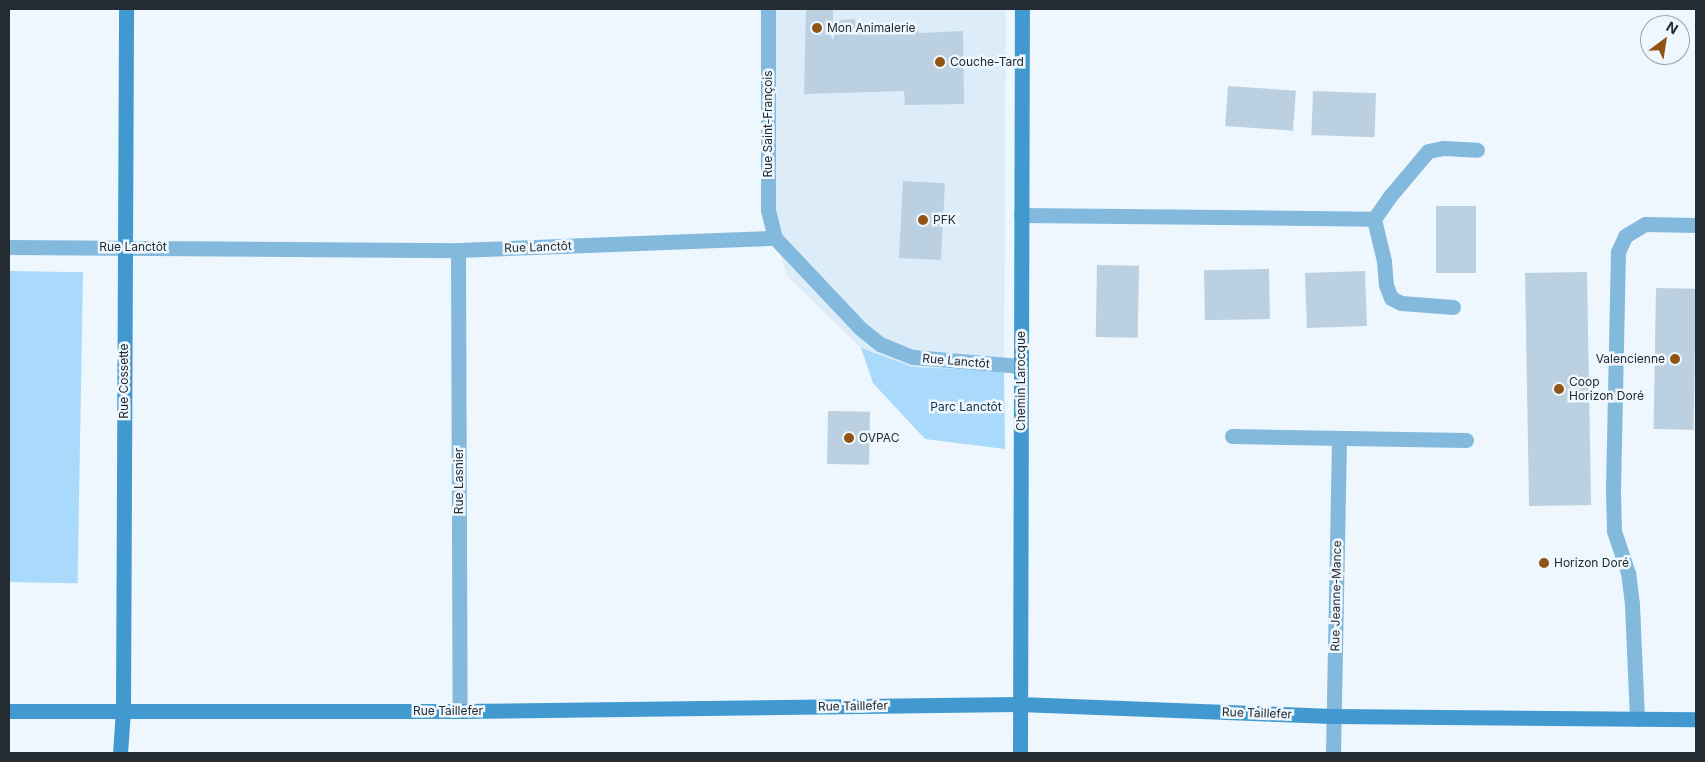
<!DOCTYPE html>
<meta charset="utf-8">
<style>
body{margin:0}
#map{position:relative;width:1705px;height:762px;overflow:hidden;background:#eef7fd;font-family:Inter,sans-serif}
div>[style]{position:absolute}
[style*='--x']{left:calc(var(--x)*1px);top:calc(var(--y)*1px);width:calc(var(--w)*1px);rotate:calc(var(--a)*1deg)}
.built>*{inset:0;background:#dcedf9}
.green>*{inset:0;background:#a9d9fb;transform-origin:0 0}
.building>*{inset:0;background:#bbd0e0;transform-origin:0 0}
.lane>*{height:15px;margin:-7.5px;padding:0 7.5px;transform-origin:7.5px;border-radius:7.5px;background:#84b9de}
.street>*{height:15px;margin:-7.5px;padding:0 7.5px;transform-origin:7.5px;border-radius:7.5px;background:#84b9de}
.secondary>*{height:15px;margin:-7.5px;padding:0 7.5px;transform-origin:7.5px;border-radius:7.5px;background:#4299d0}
.dots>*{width:14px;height:14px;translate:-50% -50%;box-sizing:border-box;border:2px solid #eef7fd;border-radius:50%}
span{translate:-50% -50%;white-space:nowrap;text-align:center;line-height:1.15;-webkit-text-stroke:5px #eef7fd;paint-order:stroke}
.poi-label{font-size:12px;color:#242c32}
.left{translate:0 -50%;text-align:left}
.right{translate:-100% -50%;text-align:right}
.street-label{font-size:12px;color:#242c32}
.park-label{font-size:12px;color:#103449}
.frame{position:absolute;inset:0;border:10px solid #242c32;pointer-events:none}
.north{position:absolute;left:1640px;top:15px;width:50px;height:50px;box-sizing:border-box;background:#eef7fd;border:1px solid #9da6ac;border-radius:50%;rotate:31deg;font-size:14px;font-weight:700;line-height:20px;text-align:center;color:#242c32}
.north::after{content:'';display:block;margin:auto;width:18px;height:22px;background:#915417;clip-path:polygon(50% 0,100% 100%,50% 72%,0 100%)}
</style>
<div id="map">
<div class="built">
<div style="clip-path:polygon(768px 9px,1006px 9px,1004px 371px,913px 367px,861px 348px,787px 276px,775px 238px)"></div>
</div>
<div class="green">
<div style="left:9px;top:271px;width:74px;height:311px;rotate:1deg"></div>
<div style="clip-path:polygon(861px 348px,913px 367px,1004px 371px,1005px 449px,925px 439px,873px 383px)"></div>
</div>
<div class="building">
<div style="clip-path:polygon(806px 9px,833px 9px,833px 21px,855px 19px,856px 28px,917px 27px,919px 33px,963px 31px,964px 104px,905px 105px,904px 91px,804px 94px)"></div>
<div style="left:1228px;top:86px;width:68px;height:40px;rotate:4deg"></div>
<div style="left:1313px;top:91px;width:63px;height:44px;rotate:2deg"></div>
<div style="left:903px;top:181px;width:42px;height:77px;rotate:3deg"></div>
<div style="left:1436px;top:206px;width:40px;height:67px"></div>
<div style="left:1097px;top:265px;width:42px;height:72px;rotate:1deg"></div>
<div style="left:1269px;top:269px;width:50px;height:65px;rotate:89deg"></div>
<div style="left:1365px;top:271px;width:55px;height:60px;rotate:88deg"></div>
<div style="left:1587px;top:272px;width:233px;height:62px;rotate:89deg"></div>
<div style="left:1656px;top:288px;width:40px;height:141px;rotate:1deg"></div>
<div style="left:828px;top:411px;width:42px;height:53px;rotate:1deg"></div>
</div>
<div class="lane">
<div style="--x:1021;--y:215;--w:353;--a:0.6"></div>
<div style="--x:1453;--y:307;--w:52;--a:-175.6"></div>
<div style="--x:1401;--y:303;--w:11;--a:-153"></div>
<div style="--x:1391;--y:298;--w:14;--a:-111"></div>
<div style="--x:1386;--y:285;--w:24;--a:-95"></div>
<div style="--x:1384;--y:261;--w:43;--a:-103.4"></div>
<div style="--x:1374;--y:219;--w:29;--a:-55"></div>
<div style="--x:1391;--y:195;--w:57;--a:-49.9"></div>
<div style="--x:1428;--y:151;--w:15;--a:-11"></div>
<div style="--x:1443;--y:148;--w:34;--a:3"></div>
<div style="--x:1232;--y:436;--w:234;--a:1"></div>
<div style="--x:1637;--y:719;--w:115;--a:-92.5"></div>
<div style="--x:1632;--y:604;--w:31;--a:-97"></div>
<div style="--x:1628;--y:573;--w:44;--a:-108.4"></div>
<div style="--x:1614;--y:531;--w:42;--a:-91.4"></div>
<div style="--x:1613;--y:489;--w:237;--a:-88.8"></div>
<div style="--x:1618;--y:252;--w:17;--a:-66"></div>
<div style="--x:1625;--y:236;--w:23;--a:-31"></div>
<div style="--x:1645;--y:224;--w:51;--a:1.1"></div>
</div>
<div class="street">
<div style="--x:768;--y:9;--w:201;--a:90"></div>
<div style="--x:768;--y:210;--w:29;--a:76"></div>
<div style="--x:9;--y:247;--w:449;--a:0.4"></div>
<div style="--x:458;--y:250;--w:317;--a:-2.2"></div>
<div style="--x:775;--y:238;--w:124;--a:46.6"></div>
<div style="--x:860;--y:328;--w:26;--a:39"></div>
<div style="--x:880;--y:344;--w:35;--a:22"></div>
<div style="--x:913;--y:357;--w:108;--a:4.8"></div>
<div style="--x:458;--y:250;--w:461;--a:89.8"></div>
<div style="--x:1333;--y:753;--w:315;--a:-88.9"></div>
</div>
<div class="secondary">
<div style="--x:9;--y:711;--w:451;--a:0"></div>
<div style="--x:460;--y:711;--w:559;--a:-0.72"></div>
<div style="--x:1019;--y:704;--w:314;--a:2.2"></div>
<div style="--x:1333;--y:716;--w:363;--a:0.5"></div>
<div style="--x:120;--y:753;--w:43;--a:-86"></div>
<div style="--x:123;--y:710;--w:701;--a:-89.75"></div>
<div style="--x:1020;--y:753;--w:744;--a:-89.85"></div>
</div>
<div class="dots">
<div style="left:817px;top:28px;background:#915417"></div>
<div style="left:940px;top:62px;background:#915417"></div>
<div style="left:923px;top:220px;background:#915417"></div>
<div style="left:1675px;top:359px;background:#915417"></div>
<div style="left:1559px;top:389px;background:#915417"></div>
<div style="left:849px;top:438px;background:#915417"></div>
<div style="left:1544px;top:563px;background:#915417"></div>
</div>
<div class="poi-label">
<span class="left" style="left:827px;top:28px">Mon Animalerie</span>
<span class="left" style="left:950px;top:62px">Couche-Tard</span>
<span class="left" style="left:933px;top:220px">PFK</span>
<span class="right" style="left:1665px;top:359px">Valencienne</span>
<span class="left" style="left:1569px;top:389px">Coop<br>Horizon Doré</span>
<span class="left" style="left:859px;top:438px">OVPAC</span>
<span class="left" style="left:1554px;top:563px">Horizon Doré</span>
</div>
<div class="street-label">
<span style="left:768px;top:124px;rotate:-90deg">Rue Saint-François</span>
<span style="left:133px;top:247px">Rue Lanctôt</span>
<span style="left:538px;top:247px;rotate:-2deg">Rue Lanctôt</span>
<span style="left:956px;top:361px;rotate:5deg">Rue Lanctôt</span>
<span style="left:124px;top:381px;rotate:-90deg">Rue Cossette</span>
<span style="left:1021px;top:381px;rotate:-90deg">Chemin Larocque</span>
<span style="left:459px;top:481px;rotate:-90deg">Rue Lasnier</span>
<span style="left:1336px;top:596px;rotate:-89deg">Rue Jeanne-Mance</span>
<span style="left:853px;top:706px;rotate:-1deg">Rue Taillefer</span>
<span style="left:448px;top:711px">Rue Taillefer</span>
<span style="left:1257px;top:713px;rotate:2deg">Rue Taillefer</span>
</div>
<div class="park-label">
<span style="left:966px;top:407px">Parc Lanctôt</span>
</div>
<div class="frame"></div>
<div class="north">N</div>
</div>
